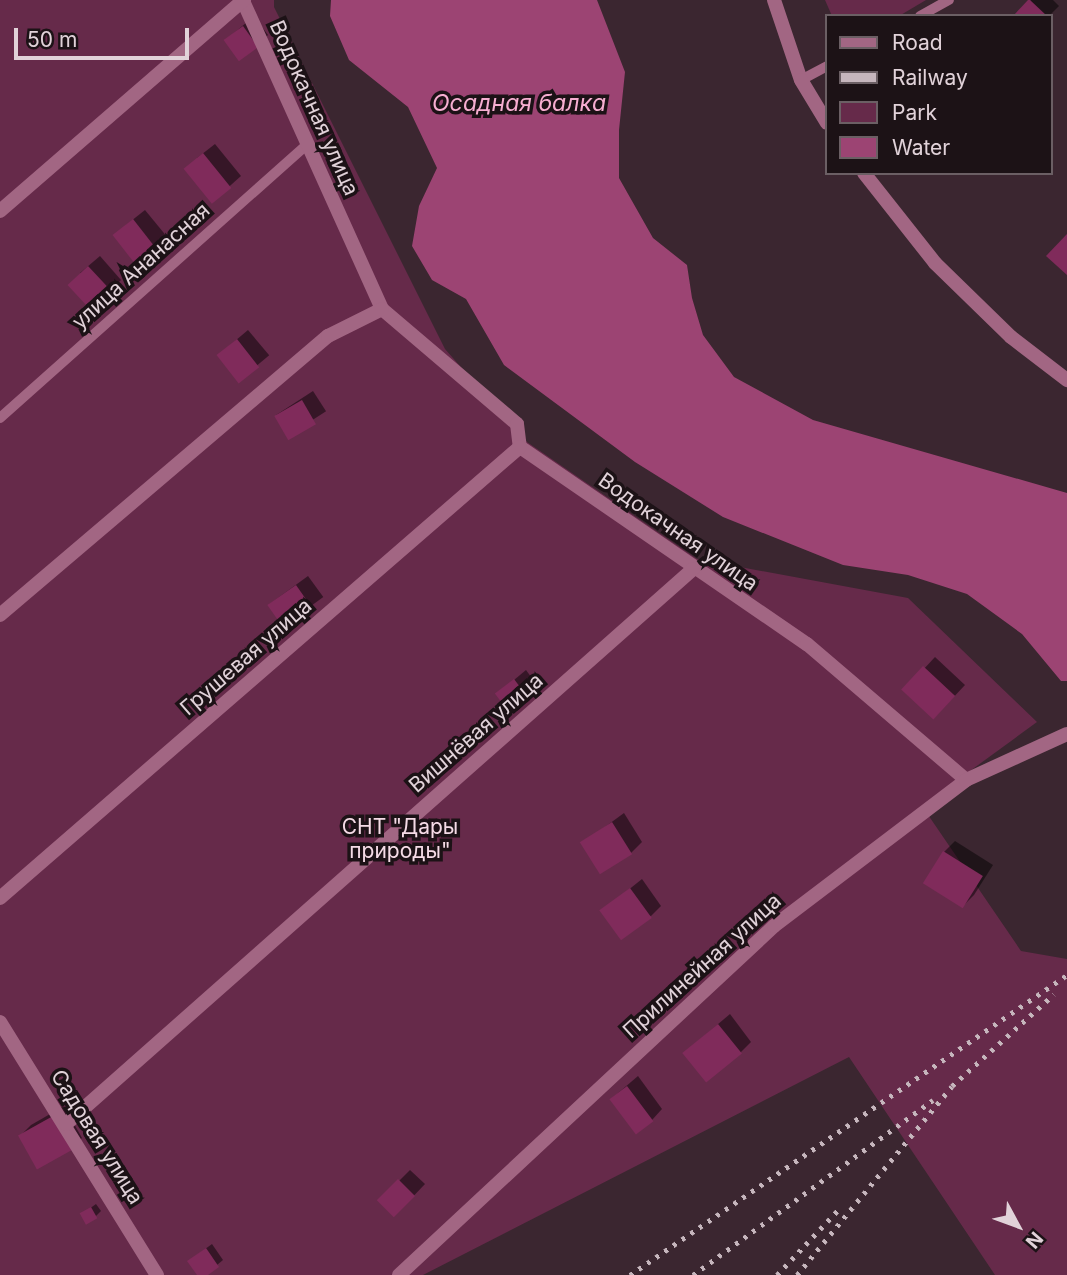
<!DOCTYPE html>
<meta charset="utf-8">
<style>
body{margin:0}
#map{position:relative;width:1067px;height:1275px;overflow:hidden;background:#3b2630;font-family:Inter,sans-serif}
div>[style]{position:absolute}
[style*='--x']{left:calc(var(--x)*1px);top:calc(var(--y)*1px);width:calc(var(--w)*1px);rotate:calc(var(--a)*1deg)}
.green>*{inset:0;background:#662a4a}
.water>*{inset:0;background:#9c4473}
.shadow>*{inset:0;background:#0007;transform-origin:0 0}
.building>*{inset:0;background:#802b5b;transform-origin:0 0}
.service>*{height:10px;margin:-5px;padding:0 5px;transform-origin:5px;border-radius:5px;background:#a26683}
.minor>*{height:14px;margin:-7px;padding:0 7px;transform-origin:7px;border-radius:7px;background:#a26683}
.tertiary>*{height:14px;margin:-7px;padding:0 7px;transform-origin:7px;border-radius:7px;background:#a26683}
.rail>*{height:5px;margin-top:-2.5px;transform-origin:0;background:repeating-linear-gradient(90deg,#c6b6bd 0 3.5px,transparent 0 10.5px)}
span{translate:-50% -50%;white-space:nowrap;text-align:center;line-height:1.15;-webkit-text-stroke:7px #1c1216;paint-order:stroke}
.street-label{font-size:21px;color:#e1d2d9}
.park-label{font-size:21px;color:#f5dbe6}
.water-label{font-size:23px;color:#f7aed1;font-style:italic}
.legend{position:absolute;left:825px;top:14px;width:228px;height:161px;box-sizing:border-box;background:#1c1216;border:2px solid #6b5f64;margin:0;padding:9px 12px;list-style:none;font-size:21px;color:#e1d2d9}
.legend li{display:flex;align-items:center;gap:14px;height:35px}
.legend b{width:35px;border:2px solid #6b5f64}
.north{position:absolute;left:983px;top:1191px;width:70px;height:70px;-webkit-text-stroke:5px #1c1216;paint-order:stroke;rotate:131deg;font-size:19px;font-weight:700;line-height:28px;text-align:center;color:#e1d2d9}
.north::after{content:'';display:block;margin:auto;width:24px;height:32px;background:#e1d2d9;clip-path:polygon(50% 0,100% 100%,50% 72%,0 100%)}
.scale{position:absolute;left:14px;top:28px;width:175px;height:32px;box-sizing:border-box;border:4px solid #e1d2d9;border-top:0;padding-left:9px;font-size:21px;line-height:24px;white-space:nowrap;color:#e1d2d9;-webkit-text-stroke:5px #1c1216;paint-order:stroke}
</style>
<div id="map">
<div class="green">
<div style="clip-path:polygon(0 0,274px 0,274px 7px,445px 349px,527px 442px,697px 559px,908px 598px,1037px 722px,922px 806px,1021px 951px,1067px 959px,1067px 1275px,995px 1275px,849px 1057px,423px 1275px,0 1275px)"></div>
<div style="clip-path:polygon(825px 0,926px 0,899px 16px,832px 16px)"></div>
</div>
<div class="water">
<div style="clip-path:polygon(331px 0,597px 0,625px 72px,619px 130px,619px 178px,653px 238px,687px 265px,692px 298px,703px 335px,734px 377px,813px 420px,1067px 493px,1067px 681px,1061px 681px,1022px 634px,967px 594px,908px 575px,843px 565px,723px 517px,635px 462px,504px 365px,466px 299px,432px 280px,412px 246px,419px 206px,437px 168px,408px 107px,349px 60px,330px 16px)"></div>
</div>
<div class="shadow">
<div style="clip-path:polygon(1031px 0,1053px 0,1059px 6px,1049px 16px,1016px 16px)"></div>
<div style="clip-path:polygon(254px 16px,268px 35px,257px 46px,226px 40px)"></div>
<div style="clip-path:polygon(215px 144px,241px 176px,213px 201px,197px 158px)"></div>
<div style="clip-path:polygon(145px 210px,168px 238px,138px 264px,126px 225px)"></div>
<div style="clip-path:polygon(100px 256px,121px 280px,110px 291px,80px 273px)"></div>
<div style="left:248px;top:330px;width:33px;height:38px;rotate:50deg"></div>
<div style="left:313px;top:391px;width:24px;height:44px;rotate:57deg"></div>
<div style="left:308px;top:576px;width:26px;height:48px;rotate:54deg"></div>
<div style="left:935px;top:657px;width:41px;height:45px;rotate:43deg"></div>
<div style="clip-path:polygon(526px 670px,539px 688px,528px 699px,497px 694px)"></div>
<div style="clip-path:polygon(624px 813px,642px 842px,631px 853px,601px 872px,583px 843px)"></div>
<div style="clip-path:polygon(955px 841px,993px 865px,974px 895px,963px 906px,944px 852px)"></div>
<div style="clip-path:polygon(642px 879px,661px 906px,651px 916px,602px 911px)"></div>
<div style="clip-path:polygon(730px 1014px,751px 1042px,740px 1053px,685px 1052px)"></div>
<div style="clip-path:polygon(638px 1076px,662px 1109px,652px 1120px,611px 1099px)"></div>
<div style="clip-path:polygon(64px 1106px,82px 1138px,71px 1148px,20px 1136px,31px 1125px)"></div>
<div style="clip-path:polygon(410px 1170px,425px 1184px,406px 1204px,399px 1181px)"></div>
<div style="clip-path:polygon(96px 1204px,101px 1211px,96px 1216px,82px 1214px)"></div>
<div style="clip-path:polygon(212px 1244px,223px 1260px,205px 1275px,199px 1275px,194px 1257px)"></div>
</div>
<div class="building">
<div style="clip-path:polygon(1028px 0,1030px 0,1047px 16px,1013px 16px)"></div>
<div style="left:243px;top:26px;width:26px;height:24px;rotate:54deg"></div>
<div style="left:203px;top:153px;width:45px;height:25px;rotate:51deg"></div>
<div style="left:133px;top:219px;width:41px;height:26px;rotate:52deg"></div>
<div style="clip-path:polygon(1067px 234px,1067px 275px,1046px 256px)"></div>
<div style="left:88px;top:266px;width:35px;height:28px;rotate:47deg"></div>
<div style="left:237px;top:339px;width:36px;height:26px;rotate:52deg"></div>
<div style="left:302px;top:400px;width:28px;height:32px;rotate:60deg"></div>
<div style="left:296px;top:585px;width:29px;height:35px;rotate:55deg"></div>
<div style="left:923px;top:666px;width:44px;height:32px;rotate:43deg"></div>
<div style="left:514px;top:679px;width:26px;height:24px;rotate:53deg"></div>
<div style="left:612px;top:822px;width:38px;height:38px;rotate:58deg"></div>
<div style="left:943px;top:851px;width:47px;height:38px;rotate:32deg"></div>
<div style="left:630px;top:888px;width:37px;height:38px;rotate:54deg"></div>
<div style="left:718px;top:1024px;width:38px;height:46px;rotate:51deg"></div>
<div style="left:627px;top:1086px;width:44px;height:22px;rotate:53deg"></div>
<div style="left:53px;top:1116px;width:39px;height:40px;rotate:61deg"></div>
<div style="left:398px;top:1179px;width:24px;height:30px;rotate:45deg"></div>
<div style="left:91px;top:1207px;width:13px;height:13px;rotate:61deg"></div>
<div style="clip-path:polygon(206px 1248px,219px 1267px,208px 1275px,197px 1275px,187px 1261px)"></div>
</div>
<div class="service">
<div style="--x:920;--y:16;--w:33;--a:-29"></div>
<div style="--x:801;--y:80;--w:30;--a:-28"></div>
<div style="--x:0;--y:418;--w:412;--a:-41.7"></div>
</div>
<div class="minor">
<div style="--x:243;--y:1;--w:338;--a:65.7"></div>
<div style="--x:382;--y:309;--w:177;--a:40.4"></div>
<div style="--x:517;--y:424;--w:23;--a:83"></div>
<div style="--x:520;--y:447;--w:348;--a:34.5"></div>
<div style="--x:807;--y:644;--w:209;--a:40.5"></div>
<div style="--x:0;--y:211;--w:323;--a:-40.9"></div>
<div style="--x:0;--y:615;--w:431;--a:-40.4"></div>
<div style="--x:328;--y:336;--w:60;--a:-26.6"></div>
<div style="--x:0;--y:898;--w:688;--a:-40.94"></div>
<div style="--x:0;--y:1022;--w:298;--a:58.2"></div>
<div style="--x:66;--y:1124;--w:837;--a:-41.51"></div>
<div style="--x:399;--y:1275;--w:512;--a:-42.94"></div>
<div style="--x:774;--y:926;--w:241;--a:-37.2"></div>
<div style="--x:966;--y:780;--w:111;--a:-24.5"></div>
</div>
<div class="tertiary">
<div style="--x:774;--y:0;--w:84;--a:71.4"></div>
<div style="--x:801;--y:80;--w:50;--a:58.8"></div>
<div style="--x:864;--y:173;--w:115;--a:51.7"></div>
<div style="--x:935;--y:263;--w:106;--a:44.2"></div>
<div style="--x:1011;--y:337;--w:71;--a:37.5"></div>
</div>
<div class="rail">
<div style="--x:630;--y:1275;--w:530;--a:-34.47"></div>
<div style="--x:693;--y:1275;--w:297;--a:-36.1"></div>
<div style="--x:777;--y:1275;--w:91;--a:-46.8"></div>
<div style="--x:797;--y:1275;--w:244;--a:-50.6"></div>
<div style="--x:952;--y:1086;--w:137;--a:-42"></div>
</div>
<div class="street-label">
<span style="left:314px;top:108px;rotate:66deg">Водокачная улица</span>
<span style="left:141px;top:266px;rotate:-42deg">улица Ананасная</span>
<span style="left:678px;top:532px;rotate:35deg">Водокачная улица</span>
<span style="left:246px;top:657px;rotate:-41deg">Грушевая улица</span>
<span style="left:476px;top:733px;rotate:-41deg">Вишнёвая улица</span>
<span style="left:702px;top:966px;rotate:-42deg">Прилинейная улица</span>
<span style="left:97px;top:1137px;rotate:58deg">Садовая улица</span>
</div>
<div class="park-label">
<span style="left:400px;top:839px">СНТ "Дары<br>природы"</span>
</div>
<div class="water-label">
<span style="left:519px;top:103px">Осадная балка</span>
</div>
<ul class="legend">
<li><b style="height:9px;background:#a26683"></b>Road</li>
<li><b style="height:9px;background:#c6b6bd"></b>Railway</li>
<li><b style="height:19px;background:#662a4a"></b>Park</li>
<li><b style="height:19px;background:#9c4473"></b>Water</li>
</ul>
<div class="north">N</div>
<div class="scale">50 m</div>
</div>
